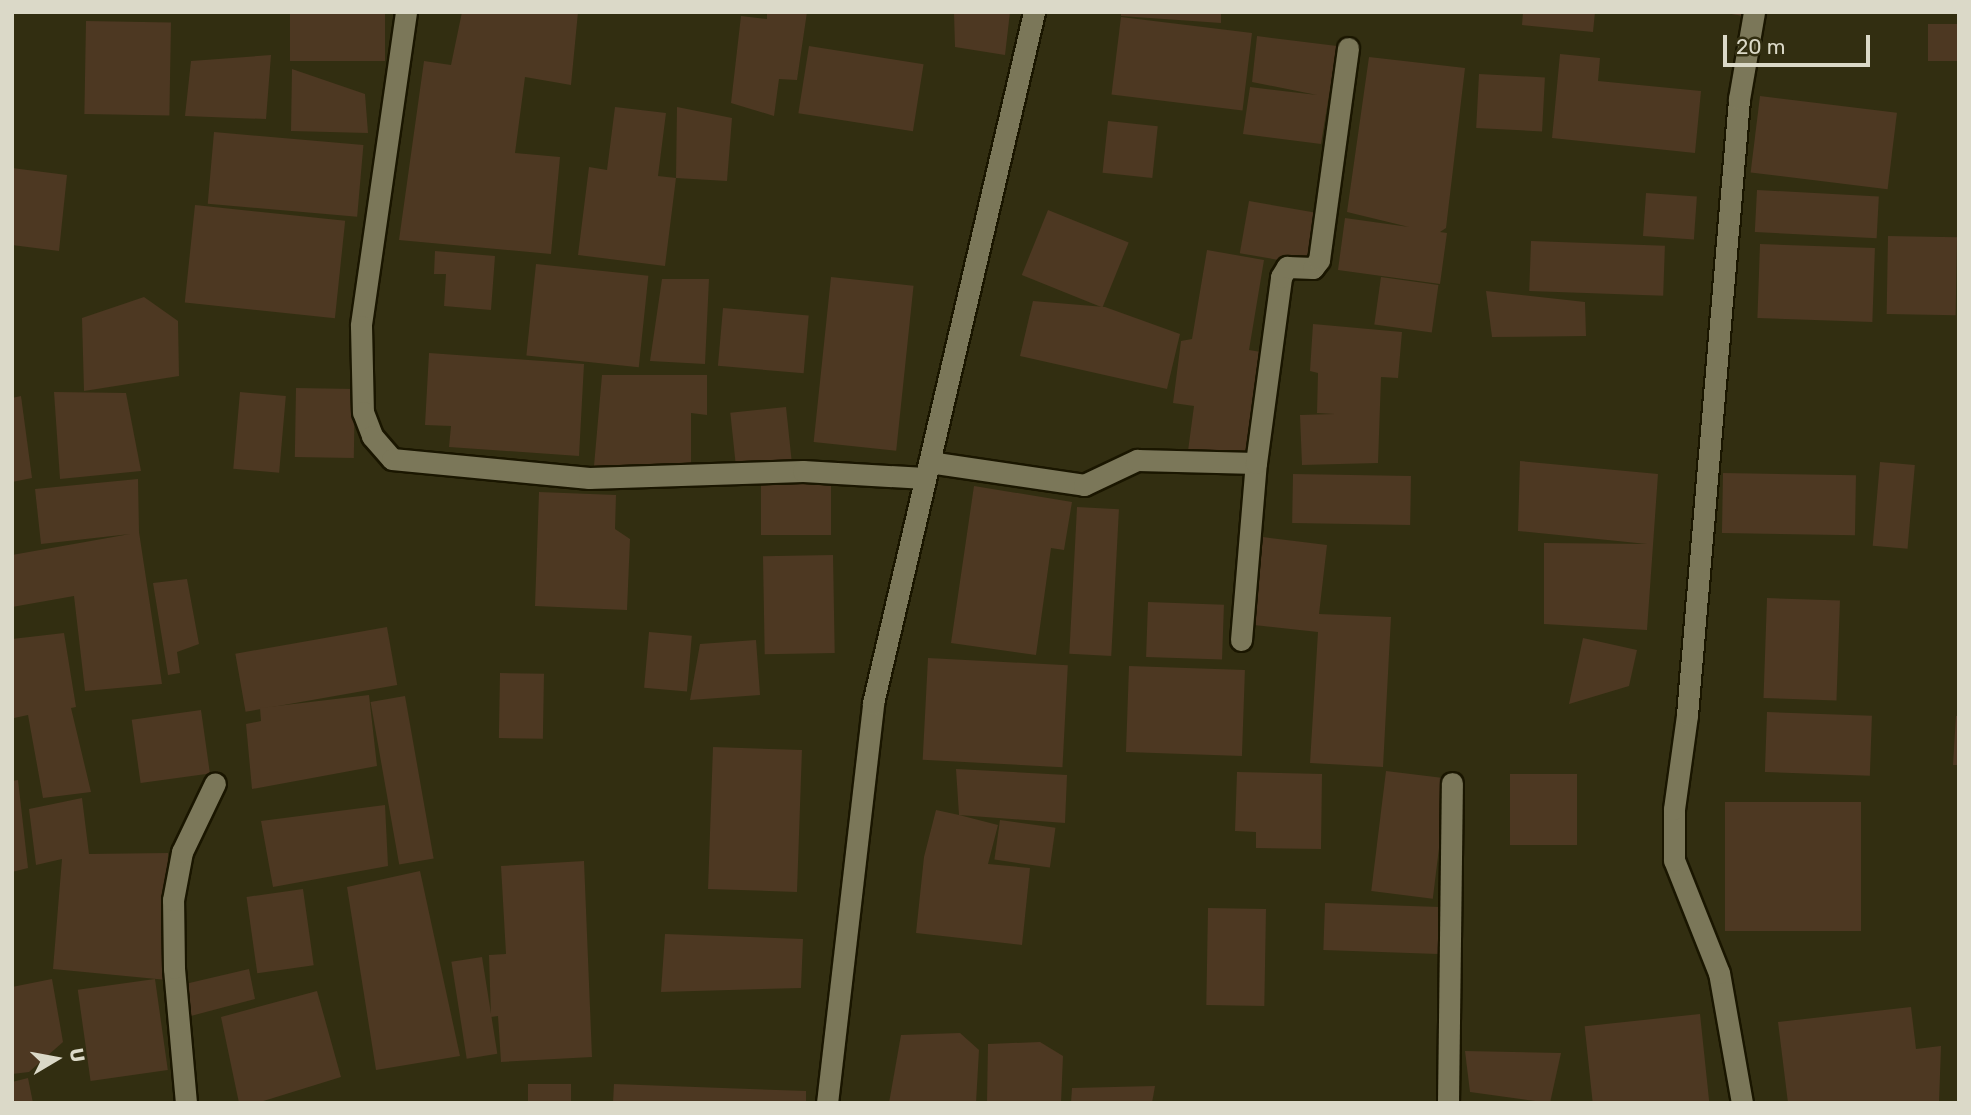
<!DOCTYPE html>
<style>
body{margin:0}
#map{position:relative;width:1971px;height:1115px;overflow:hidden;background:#322e11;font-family:Rubik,sans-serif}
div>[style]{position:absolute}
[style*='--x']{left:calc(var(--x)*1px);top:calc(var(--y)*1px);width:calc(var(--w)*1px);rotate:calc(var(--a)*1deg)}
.building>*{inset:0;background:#4d3822;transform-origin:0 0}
.roads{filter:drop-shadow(2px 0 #1a1600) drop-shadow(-2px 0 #1a1600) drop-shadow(0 2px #1a1600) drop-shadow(0 -2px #1a1600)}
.minor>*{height:21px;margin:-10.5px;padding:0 10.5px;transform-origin:10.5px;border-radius:10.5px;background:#7b7759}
span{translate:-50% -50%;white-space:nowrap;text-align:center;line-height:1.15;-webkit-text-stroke:5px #322e11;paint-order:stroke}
.frame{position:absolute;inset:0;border:14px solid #dbd9c8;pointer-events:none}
.north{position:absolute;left:21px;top:1024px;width:70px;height:70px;-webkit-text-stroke:5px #322e11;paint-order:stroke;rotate:80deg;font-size:19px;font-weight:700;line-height:28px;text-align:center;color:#dbd9c8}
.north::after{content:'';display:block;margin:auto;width:24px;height:32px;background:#dbd9c8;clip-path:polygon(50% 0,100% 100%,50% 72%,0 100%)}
.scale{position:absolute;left:1723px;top:35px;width:147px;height:32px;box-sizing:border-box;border:4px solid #dbd9c8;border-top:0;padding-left:9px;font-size:21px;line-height:24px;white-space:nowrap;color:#dbd9c8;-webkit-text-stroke:5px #322e11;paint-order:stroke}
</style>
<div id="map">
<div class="building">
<div style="left:290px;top:12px;width:95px;height:49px"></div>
<div style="clip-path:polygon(462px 12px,578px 12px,571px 85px,525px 77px,515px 153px,560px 157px,551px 254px,399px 240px,424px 61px,451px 65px)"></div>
<div style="clip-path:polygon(767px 12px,807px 12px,797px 80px,779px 79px,774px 116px,731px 103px,741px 16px,767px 19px)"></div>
<div style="clip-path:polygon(954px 12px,1010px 12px,1005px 55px,955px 47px)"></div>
<div style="clip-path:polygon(1121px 12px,1221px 12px,1221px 23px,1121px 16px)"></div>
<div style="clip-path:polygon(1523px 12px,1595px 12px,1593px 32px,1522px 25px)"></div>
<div style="clip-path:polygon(1720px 12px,1750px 12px,1749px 17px)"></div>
<div style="left:1121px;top:17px;width:132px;height:78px;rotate:7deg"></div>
<div style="left:86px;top:21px;width:85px;height:93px;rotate:1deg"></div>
<div style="left:1959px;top:24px;width:37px;height:31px;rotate:90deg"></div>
<div style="clip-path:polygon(1257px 36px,1337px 46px,1321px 144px,1243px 134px,1250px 87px,1317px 95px,1252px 82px)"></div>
<div style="left:809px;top:46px;width:116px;height:68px;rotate:9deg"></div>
<div style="clip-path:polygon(1560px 54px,1600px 58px,1598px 81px,1701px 91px,1695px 153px,1552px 138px)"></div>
<div style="clip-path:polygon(271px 55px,266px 119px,185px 116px,191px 61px)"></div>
<div style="clip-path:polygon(1369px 57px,1465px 68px,1446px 228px,1440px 232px,1447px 233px,1440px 284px,1338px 270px,1345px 218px,1409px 227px,1347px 212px)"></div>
<div style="clip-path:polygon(292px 69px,365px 94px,368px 133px,291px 131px)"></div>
<div style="left:1479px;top:74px;width:66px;height:54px;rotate:3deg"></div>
<div style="left:1760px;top:96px;width:138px;height:77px;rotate:7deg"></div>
<div style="clip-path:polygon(615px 107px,666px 113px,658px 176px,676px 178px,665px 266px,578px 255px,589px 167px,607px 170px)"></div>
<div style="clip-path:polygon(677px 107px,732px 118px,727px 181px,676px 178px)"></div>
<div style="left:1108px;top:121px;width:50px;height:52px;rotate:6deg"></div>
<div style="left:214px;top:132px;width:150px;height:72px;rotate:5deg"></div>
<div style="clip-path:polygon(12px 168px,67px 175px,59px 251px,12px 245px)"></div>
<div style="left:1757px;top:190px;width:122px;height:42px;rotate:3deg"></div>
<div style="left:1646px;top:193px;width:51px;height:43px;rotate:4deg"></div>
<div style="left:1249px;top:201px;width:71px;height:53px;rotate:10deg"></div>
<div style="left:195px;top:205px;width:151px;height:98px;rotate:6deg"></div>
<div style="left:1048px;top:210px;width:87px;height:70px;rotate:22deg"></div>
<div style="left:1888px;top:236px;width:69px;height:78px;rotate:1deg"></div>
<div style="left:1531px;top:241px;width:134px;height:50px;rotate:2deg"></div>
<div style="left:1760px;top:244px;width:115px;height:74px;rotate:2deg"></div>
<div style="clip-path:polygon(1207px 250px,1264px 260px,1249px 350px,1261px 352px,1246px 459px,1188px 451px,1194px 406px,1173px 403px,1181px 341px,1192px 339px)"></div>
<div style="clip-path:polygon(435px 251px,495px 256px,491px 310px,444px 306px,446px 274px,434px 274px)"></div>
<div style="left:536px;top:264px;width:113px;height:92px;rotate:6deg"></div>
<div style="left:831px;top:277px;width:83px;height:166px;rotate:6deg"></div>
<div style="left:1381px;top:277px;width:58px;height:48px;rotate:8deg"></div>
<div style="clip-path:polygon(662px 279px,709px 279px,705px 364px,650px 361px)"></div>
<div style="clip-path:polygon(1486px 291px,1585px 302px,1586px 336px,1492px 337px)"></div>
<div style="clip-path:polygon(144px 297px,178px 321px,179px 376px,84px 391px,82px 318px)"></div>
<div style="clip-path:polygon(1033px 301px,1105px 307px,1180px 334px,1167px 389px,1020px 356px)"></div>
<div style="left:723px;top:308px;width:86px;height:58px;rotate:5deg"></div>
<div style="clip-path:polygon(1313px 324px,1402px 332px,1398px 378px,1381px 377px,1378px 463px,1302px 465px,1300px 415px,1335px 414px,1317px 413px,1318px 373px,1310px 371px)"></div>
<div style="clip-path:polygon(429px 353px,584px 364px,579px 456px,449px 447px,451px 426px,425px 425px)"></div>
<div style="clip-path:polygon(602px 375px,707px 375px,707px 415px,691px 413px,691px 466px,594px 466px)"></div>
<div style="left:355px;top:389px;width:69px;height:59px;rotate:91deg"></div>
<div style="clip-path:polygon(54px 392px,126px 393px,141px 471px,60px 479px)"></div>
<div style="left:240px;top:392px;width:46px;height:77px;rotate:5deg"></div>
<div style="clip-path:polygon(21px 396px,32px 478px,12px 482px,12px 398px)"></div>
<div style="left:786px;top:407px;width:53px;height:56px;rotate:84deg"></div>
<div style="clip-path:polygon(1520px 461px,1658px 474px,1647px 630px,1544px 624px,1544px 543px,1647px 544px,1518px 531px)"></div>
<div style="left:1880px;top:462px;width:35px;height:84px;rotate:5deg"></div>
<div style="left:1723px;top:473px;width:133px;height:60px;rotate:1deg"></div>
<div style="left:1293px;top:474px;width:118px;height:49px;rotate:1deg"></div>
<div style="clip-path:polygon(138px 479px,139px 532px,162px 684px,85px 691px,74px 596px,12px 607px,12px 555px,130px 534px,41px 544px,35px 489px)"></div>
<div style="left:761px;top:483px;width:70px;height:52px"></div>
<div style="clip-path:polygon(974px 486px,1072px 502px,1064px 550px,1051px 548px,1036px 655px,951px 643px)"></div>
<div style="clip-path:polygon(539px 492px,616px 495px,615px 529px,630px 539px,627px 610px,535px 606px)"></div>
<div style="left:1077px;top:507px;width:42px;height:147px;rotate:3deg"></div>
<div style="clip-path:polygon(1263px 537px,1327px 545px,1319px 614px,1391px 617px,1383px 767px,1310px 763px,1318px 632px,1254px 625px)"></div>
<div style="left:833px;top:555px;width:98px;height:70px;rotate:89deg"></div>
<div style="clip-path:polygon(187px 579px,199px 644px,177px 652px,180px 673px,168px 675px,153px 583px)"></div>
<div style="left:1767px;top:598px;width:73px;height:100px;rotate:2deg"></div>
<div style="left:1148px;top:602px;width:76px;height:55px;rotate:2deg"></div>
<div style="left:387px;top:627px;width:59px;height:154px;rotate:80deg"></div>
<div style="left:649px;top:632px;width:43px;height:56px;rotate:5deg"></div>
<div style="clip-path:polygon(64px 633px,76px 707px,71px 708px,91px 792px,43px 798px,28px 715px,14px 718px,12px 639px)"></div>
<div style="clip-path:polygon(1583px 638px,1637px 650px,1629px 686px,1569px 704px)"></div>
<div style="clip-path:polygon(756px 640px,760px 695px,690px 700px,700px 644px)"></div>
<div style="left:928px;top:658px;width:140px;height:102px;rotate:3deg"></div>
<div style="left:1129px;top:666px;width:116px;height:86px;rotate:2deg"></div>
<div style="left:500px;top:673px;width:44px;height:65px;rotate:1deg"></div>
<div style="clip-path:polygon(369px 695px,377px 766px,252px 789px,246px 724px,261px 721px,260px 708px)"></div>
<div style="left:405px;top:696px;width:165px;height:35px;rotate:80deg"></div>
<div style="left:201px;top:710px;width:64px;height:70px;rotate:82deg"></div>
<div style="left:1767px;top:712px;width:105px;height:60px;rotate:2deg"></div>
<div style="clip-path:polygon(1956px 716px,1959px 716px,1959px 765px,1953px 765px)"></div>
<div style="left:713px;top:747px;width:89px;height:142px;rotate:2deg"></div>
<div style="clip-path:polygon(956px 769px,1067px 775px,1065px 823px,959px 815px,998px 825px,988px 864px,1030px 868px,1022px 945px,916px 933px,924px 857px,936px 810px,959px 815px)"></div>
<div style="left:1386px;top:771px;width:62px;height:121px;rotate:7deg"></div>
<div style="clip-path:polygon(1237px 772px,1322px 774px,1321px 849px,1256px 848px,1256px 832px,1235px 831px)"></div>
<div style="left:1510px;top:774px;width:67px;height:71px"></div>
<div style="clip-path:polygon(18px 780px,28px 868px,12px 872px,12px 781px)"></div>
<div style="clip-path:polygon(82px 798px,89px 854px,168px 853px,167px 980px,53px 969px,62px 859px,36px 865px,29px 809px)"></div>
<div style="left:1725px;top:802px;width:136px;height:129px"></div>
<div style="clip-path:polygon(385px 805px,388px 866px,273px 887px,261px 821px)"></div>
<div style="left:1000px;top:820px;width:56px;height:40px;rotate:8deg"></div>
<div style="clip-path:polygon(584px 861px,592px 1057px,501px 1062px,498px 1016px,491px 1017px,489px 955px,506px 954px,501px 866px)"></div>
<div style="clip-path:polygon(420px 871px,460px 1056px,376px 1070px,347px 887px)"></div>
<div style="left:303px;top:889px;width:77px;height:57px;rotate:82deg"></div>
<div style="left:1325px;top:903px;width:122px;height:47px;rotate:2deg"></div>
<div style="left:1208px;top:908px;width:58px;height:97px;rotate:1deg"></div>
<div style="clip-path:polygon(665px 934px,803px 939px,801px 988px,661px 992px)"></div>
<div style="left:482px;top:957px;width:98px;height:31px;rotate:81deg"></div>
<div style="clip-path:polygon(249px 969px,255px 999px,187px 1017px,185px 984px)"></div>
<div style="clip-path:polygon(52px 979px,63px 1042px,29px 1072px,12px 1074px,12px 987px)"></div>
<div style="left:155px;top:979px;width:92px;height:78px;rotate:82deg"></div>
<div style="clip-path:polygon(317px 991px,341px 1077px,257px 1103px,239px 1103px,221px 1017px)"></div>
<div style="clip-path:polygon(1911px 1007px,1916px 1049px,1941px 1046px,1939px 1103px,1788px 1103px,1778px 1022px)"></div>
<div style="left:1700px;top:1014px;width:90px;height:116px;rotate:84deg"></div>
<div style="clip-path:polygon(960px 1033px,979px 1050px,976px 1103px,889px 1103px,901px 1035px)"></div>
<div style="clip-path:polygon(1040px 1042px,1063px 1056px,1061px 1103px,987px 1103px,988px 1044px)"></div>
<div style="clip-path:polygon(1465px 1051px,1561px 1053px,1550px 1103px,1470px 1092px)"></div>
<div style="clip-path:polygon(28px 1078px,33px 1103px,12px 1103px,12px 1082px)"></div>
<div style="left:528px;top:1084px;width:43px;height:19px"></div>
<div style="clip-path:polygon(614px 1084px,806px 1091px,806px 1103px,613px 1103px)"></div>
<div style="clip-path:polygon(1155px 1086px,1152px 1103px,1071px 1103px,1072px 1088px)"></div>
</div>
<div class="roads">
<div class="minor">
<div style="--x:406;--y:12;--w:317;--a:98.2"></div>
<div style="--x:361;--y:326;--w:86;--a:88.7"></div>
<div style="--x:363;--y:412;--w:26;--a:69"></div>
<div style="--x:372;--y:436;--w:30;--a:49"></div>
<div style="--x:392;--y:459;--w:198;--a:5.5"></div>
<div style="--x:589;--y:478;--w:214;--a:-1.9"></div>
<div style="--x:803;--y:471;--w:122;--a:3.3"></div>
<div style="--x:929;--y:462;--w:157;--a:8.4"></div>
<div style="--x:1084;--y:485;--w:59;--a:-25.3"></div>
<div style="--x:1137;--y:460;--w:119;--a:1.4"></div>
<div style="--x:1241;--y:640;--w:178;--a:-85.2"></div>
<div style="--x:1256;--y:463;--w:188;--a:-82.3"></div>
<div style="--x:1281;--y:277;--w:12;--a:-59"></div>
<div style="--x:1287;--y:267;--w:26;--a:2"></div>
<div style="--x:1313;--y:268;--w:10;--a:-53"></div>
<div style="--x:1319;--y:260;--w:214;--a:-82.2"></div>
<div style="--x:186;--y:1103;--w:136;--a:-95.1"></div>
<div style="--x:174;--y:968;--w:68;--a:-90.8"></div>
<div style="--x:173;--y:900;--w:49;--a:-79.4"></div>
<div style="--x:182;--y:852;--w:76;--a:-64.4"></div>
<div style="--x:827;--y:1103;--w:403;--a:-83.4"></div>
<div style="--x:873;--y:703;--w:710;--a:-76.88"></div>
<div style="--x:1448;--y:1103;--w:320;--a:-89.3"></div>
<div style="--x:1742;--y:1103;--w:132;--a:-100"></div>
<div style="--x:1719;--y:973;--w:122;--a:-111.7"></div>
<div style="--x:1674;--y:860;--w:51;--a:-90"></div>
<div style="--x:1674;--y:809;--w:95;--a:-82.1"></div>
<div style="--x:1687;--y:715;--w:618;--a:-85.17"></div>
<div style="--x:1739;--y:99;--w:88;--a:-80.2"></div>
</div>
</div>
<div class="frame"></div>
<div class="north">U</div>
<div class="scale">20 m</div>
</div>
